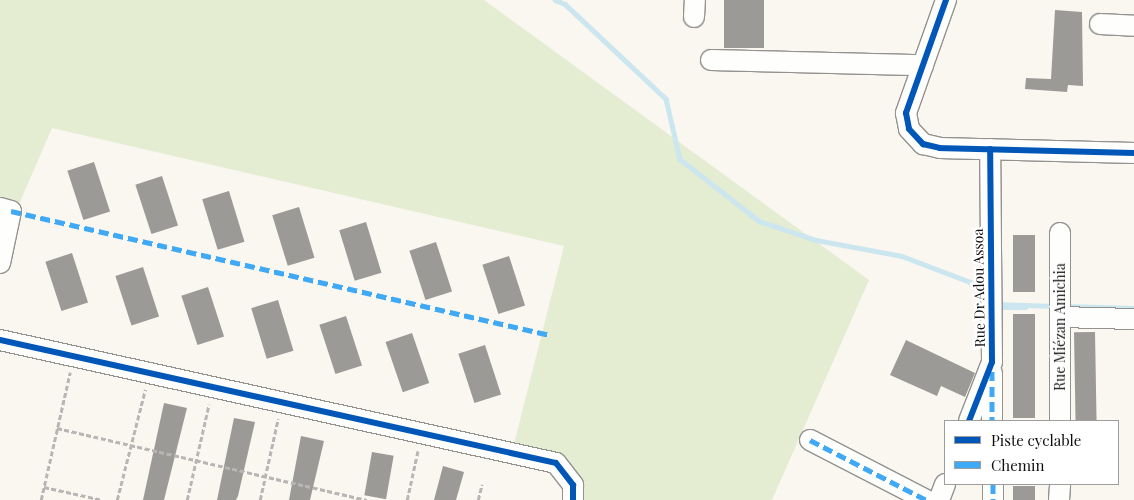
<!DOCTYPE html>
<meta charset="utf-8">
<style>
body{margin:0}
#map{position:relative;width:1134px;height:500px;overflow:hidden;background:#f9f7f0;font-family:"Playfair Display",serif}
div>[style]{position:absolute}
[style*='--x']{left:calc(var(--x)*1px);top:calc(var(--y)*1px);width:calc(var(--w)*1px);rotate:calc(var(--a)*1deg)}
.green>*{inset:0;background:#e4ecd2}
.stream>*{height:4.5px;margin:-2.25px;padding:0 2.25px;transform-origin:2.25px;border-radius:2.25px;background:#cbe6ef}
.building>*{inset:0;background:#9c9a96;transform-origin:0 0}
.path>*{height:2.5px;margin-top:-1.25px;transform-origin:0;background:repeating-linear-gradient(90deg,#b7b6b5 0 5px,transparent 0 7.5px)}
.roads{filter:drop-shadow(1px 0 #93928f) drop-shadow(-1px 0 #93928f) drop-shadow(0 1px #93928f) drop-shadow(0 -1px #93928f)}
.minor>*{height:20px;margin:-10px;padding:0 10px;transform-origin:10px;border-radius:10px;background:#fefefd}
.quiet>*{height:5px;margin-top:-2.5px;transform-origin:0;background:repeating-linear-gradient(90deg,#3fa9f5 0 10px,transparent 0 15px)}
.cycleway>*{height:6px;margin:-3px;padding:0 3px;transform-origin:3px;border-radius:3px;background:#0057b8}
span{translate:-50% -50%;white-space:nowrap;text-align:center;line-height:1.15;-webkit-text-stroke:5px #fff;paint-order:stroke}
.street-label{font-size:14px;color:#0c0c0c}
.legend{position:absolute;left:944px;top:420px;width:175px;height:65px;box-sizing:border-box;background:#fff;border:1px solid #9e9e9e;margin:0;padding:6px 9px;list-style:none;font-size:15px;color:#0c0c0c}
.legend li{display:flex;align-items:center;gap:10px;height:25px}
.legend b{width:25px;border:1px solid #9e9e9e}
</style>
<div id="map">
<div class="green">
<div style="clip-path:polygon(0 0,484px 0,869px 280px,772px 500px,580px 500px,583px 489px,514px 444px,564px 246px,52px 128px,16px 211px,0 207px)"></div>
</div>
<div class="stream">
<div style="--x:555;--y:0;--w:11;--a:22"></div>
<div style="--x:565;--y:4;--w:139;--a:43.2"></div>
<div style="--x:666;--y:99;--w:62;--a:76.9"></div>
<div style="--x:680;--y:159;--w:100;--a:38.1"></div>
<div style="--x:759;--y:221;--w:60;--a:18.4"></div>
<div style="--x:816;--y:240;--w:87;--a:10.5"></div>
<div style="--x:902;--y:256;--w:73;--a:20.9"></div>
<div style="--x:970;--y:282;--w:21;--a:45"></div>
<div style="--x:995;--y:304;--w:60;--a:1.9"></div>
<div style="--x:1065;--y:306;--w:69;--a:1.7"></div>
<div style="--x:1000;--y:308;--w:26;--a:0"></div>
</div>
<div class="building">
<div style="left:724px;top:0;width:40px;height:48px"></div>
<div style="clip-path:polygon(1055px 10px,1082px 12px,1083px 86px,1068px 85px,1067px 92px,1025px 89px,1026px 78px,1051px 79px)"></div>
<div style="left:94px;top:162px;width:52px;height:28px;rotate:72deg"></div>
<div style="left:162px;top:176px;width:52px;height:28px;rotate:72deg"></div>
<div style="left:229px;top:191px;width:53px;height:28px;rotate:73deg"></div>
<div style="left:299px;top:207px;width:53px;height:28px;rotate:73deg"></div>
<div style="left:366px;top:222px;width:53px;height:28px;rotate:73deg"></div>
<div style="left:1013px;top:235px;width:22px;height:57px"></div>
<div style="left:436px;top:242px;width:52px;height:28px;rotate:72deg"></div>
<div style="left:72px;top:253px;width:52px;height:28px;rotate:72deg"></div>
<div style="left:509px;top:256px;width:52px;height:28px;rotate:72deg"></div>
<div style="left:143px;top:267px;width:52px;height:29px;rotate:72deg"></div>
<div style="left:208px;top:287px;width:52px;height:28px;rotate:72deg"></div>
<div style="left:278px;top:300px;width:53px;height:28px;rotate:73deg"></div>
<div style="left:1013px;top:314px;width:22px;height:104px"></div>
<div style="left:346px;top:316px;width:52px;height:28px;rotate:72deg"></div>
<div style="left:1095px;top:332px;width:89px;height:21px;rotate:89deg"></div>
<div style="left:412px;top:333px;width:53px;height:28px;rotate:71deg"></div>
<div style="clip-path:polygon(906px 340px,975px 373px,965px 397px,941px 386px,937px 396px,890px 375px)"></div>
<div style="left:485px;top:345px;width:52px;height:28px;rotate:72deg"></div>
<div style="clip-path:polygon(164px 403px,187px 408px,164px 500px,143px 500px)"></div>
<div style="clip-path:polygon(234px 418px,255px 422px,238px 496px,236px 500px,217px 500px)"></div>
<div style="clip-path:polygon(301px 436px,324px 441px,310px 500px,289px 500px)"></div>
<div style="left:372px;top:452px;width:22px;height:44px;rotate:10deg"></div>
<div style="clip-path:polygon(443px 466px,464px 472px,456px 500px,434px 500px)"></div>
<div style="left:1013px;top:486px;width:22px;height:14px"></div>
</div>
<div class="path">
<div style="--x:57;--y:428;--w:318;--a:13.1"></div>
<div style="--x:44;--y:487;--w:60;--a:12.4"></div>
<div style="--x:41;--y:500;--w:131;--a:-77.2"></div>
<div style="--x:117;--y:500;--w:114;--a:-75.7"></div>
<div style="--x:187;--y:500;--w:98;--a:-77.1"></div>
<div style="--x:260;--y:500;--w:83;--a:-77.5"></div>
<div style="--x:407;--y:500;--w:51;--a:-77.6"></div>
<div style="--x:478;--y:500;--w:16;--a:-76"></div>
</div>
<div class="roads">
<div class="minor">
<div style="--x:946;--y:0;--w:120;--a:109.5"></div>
<div style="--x:906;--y:113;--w:16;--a:79"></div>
<div style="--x:909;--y:129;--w:21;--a:47"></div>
<div style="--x:923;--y:144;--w:17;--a:13"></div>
<div style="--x:940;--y:148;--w:194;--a:1.5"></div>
<div style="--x:694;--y:17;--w:17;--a:-87"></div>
<div style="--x:1100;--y:24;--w:34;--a:3"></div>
<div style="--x:711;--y:60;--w:212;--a:1.4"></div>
<div style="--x:0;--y:208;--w:11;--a:15"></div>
<div style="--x:11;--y:211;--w:53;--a:101.9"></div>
<div style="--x:1060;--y:233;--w:188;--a:90"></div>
<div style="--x:1061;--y:317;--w:73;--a:1.6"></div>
<div style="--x:0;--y:340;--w:569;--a:12.47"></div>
<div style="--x:556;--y:463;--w:28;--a:52"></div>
<div style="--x:573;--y:485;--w:15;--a:90"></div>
<div style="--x:992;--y:373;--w:48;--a:90"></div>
<div style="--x:969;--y:421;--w:63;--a:-68.7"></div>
<div style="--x:992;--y:362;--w:213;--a:-90.5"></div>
<div style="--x:810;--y:440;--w:131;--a:27.3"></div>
<div style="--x:993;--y:484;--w:16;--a:90"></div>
<div style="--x:939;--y:500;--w:17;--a:-69"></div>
<div style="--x:1059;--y:500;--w:16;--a:-86"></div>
</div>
</div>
<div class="quiet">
<div style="--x:11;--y:211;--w:553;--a:12.96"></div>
<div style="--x:992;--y:371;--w:50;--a:90"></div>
<div style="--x:810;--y:440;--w:131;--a:27.3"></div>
<div style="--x:993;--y:484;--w:16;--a:90"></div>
</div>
<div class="cycleway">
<div style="--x:946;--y:0;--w:120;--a:109.5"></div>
<div style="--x:906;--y:113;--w:16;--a:79"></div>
<div style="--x:909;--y:129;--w:21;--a:47"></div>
<div style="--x:923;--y:144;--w:17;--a:13"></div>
<div style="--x:940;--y:148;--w:194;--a:1.5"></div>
<div style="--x:0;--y:340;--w:569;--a:12.47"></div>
<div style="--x:556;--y:463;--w:28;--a:52"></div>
<div style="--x:573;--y:485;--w:15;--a:90"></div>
<div style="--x:969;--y:421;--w:63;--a:-68.7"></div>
<div style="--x:992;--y:362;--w:213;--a:-90.5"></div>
</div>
<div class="street-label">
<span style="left:979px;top:288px;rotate:-91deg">Rue Dr Adou Assoa</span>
<span style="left:1060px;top:327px;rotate:-90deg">Rue Miézan Amichia</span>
</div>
<ul class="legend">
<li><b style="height:6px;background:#0057b8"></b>Piste cyclable</li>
<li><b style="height:6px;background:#3fa9f5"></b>Chemin</li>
</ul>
</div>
